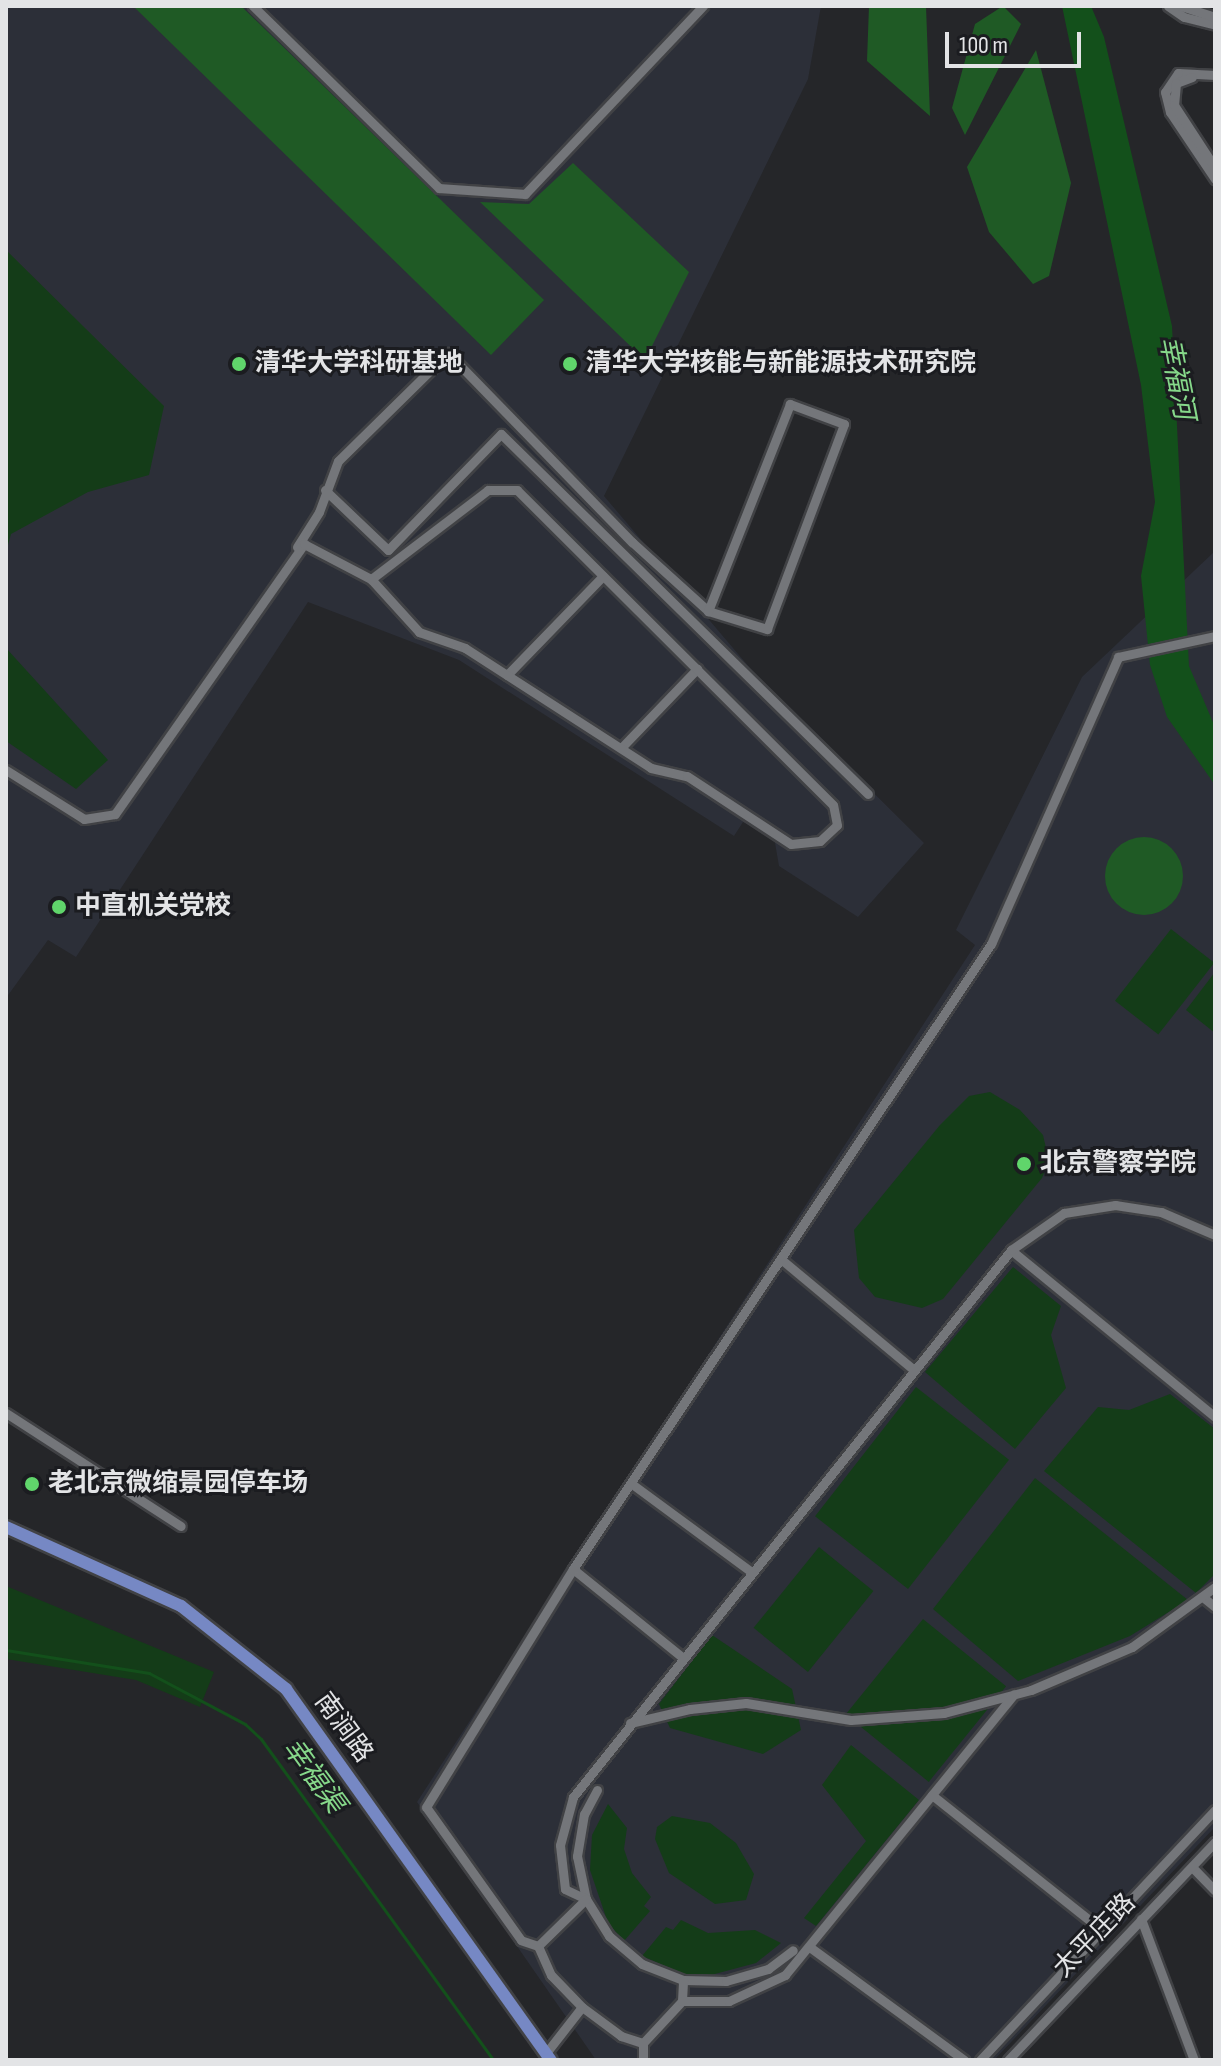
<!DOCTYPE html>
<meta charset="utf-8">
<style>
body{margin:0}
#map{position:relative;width:1221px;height:2066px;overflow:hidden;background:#252629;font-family:"Sofia Sans Condensed","Noto Sans SC",sans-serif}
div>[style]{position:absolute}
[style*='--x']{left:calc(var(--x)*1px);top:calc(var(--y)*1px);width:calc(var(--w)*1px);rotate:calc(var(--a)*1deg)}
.built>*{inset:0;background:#2c2f38}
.green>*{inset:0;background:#143c18;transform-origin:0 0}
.forest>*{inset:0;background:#1f5a25}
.round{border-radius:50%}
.water>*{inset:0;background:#13501b}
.stream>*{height:3px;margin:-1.5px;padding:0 1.5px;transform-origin:1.5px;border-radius:1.5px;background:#13501b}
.roads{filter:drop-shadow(2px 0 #414245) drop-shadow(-2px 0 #414245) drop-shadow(0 2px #414245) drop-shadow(0 -2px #414245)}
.minor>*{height:9px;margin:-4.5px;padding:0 4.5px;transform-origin:4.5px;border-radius:4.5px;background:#74767a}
.major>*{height:12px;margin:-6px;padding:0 6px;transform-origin:6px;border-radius:6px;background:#7688c4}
.dots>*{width:22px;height:22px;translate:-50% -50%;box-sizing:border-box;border:4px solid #1b1c20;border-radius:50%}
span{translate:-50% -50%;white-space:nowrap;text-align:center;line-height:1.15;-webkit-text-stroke:6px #1b1c20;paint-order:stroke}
.poi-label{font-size:26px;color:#e3e4e6;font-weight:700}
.left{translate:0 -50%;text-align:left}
.street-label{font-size:26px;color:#e3e4e6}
.water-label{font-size:28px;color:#86d88a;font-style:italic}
.frame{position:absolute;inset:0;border:8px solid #e3e4e6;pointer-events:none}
.scale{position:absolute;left:945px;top:32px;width:136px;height:36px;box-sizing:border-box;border:4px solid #e3e4e6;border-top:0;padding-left:10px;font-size:24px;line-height:28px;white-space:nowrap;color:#e3e4e6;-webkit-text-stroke:6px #1b1c20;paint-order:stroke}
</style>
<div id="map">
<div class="built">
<div style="clip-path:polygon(6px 6px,821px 6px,808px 79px,604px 496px,761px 681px,924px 843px,858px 917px,779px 866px,774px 837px,743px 822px,734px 836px,459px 660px,308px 602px,76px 957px,48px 940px,6px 998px)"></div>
<div style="clip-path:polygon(1215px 551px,1215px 1827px,994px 2060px,596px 2060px,417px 1802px,975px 945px,956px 930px,1082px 677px)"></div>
</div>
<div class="green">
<div style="clip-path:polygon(6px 250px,164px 406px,149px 475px,88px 492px,11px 534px,6px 552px)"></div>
<div style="clip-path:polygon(6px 648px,108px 760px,76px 789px,6px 741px)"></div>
<div style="left:1171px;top:929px;width:55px;height:91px;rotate:38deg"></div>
<div style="clip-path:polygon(1215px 972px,1215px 1033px,1186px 1010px)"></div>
<div style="clip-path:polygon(990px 1092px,1020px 1110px,1043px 1135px,1049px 1161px,1042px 1178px,943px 1299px,922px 1308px,875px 1297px,859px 1278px,854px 1230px,940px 1125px,969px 1096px)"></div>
<div style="clip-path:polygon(1013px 1267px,1061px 1306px,1051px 1335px,1066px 1388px,1015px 1449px,925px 1372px)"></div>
<div style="left:916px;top:1387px;width:118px;height:164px;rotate:38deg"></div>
<div style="clip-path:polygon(1170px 1394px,1215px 1429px,1215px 1574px,1196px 1593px,1044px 1471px,1098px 1407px,1129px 1410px)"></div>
<div style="clip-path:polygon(1035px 1478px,1188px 1600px,1130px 1636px,1018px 1681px,933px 1609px)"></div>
<div style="left:819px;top:1547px;width:70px;height:104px;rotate:39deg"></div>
<div style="clip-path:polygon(6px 1586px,214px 1672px,200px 1707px,136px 1680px,6px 1659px)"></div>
<div style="left:923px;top:1619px;width:107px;height:123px;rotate:39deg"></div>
<div style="clip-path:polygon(712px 1635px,792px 1689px,801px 1730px,763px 1754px,670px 1728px,659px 1704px)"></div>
<div style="clip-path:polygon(851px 1745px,919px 1800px,816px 1926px,804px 1918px,866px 1841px,822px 1785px)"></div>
<div style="clip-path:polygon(608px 1804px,627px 1828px,624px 1849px,632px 1873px,651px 1897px,644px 1906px,650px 1911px,624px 1941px,608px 1923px,590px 1870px,592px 1835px)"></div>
<div style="clip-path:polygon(672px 1816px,710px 1823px,736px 1843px,754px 1874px,746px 1900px,715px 1904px,669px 1873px,655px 1839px,657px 1827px)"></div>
<div style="clip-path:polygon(681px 1920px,708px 1933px,755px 1930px,781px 1943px,756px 1963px,711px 1975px,684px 1974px,642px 1956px,666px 1927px,673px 1930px)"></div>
</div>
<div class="forest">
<div style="clip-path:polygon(133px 6px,241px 6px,544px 300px,491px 355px)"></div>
<div style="clip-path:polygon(869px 6px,926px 6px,930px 116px,867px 61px)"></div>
<div style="clip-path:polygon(1003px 6px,1021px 24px,965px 135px,952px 108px,975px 24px)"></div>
<div style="clip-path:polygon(1036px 50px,1071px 183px,1049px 276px,1033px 284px,989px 232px,967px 167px)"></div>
<div style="clip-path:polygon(573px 163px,689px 272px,645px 360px,480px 202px,529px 204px)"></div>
<div class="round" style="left:1105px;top:837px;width:78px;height:78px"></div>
</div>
<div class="water">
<div style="clip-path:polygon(1062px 6px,1091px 6px,1104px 37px,1172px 326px,1189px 666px,1215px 727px,1215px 785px,1167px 717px,1150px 665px,1141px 576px,1155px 502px,1141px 385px)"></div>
</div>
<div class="stream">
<div style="--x:6;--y:1650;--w:145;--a:9.1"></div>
<div style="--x:149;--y:1673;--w:109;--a:28"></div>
<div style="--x:245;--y:1724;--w:22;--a:43"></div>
<div style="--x:261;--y:1739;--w:396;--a:54.1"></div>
</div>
<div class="roads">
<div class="minor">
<div style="--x:253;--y:6;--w:260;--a:44.4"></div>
<div style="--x:439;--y:188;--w:86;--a:4"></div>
<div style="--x:525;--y:194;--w:259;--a:-46.6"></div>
<div style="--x:1168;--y:6;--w:19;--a:35"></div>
<div style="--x:1184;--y:17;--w:32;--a:14"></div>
<div style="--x:1181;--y:6;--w:36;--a:18"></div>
<div style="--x:1215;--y:75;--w:37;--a:-177"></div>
<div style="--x:1178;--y:73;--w:23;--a:124"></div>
<div style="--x:1165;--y:92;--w:21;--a:76"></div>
<div style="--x:1170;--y:112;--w:81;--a:56.1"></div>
<div style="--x:1192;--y:77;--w:17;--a:159"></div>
<div style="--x:1176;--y:83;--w:22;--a:95"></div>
<div style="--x:1174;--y:105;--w:75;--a:56.9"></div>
<div style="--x:325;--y:490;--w:87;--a:43.6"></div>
<div style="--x:388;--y:550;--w:162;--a:-45.8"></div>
<div style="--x:501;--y:434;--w:514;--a:44.45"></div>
<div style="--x:297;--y:547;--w:41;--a:-57.8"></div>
<div style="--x:319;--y:512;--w:54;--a:-69.6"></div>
<div style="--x:338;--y:461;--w:154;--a:-44.5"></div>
<div style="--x:448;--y:353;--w:264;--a:45.8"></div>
<div style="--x:632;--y:542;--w:103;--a:42.2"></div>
<div style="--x:708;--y:611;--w:62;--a:17"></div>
<div style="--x:767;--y:629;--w:219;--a:-69.4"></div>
<div style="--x:844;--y:424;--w:58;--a:-159.7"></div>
<div style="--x:790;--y:404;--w:223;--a:111.6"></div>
<div style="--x:507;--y:675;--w:138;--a:-45.9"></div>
<div style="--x:621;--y:748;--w:110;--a:-46.1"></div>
<div style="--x:6;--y:770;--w:92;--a:32.1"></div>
<div style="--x:84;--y:819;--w:31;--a:-9"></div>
<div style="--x:115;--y:814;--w:330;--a:-55"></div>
<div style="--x:304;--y:544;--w:76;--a:27.6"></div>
<div style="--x:371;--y:579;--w:72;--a:47.8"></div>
<div style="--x:419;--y:632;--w:49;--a:19.2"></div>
<div style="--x:465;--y:648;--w:221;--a:32.8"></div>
<div style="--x:651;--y:768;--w:37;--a:13"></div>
<div style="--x:687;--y:776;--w:124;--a:33.2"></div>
<div style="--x:791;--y:844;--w:29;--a:-6"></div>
<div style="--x:820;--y:841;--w:23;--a:-43"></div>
<div style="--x:837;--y:825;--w:20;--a:-101"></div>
<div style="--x:833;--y:805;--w:446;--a:-135.1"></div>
<div style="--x:517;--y:490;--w:29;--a:180"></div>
<div style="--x:488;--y:490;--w:147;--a:142.7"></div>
<div style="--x:1011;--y:1250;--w:264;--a:39.3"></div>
<div style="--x:782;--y:1260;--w:172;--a:39.8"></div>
<div style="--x:6;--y:1413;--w:208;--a:32.9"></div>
<div style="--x:632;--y:1484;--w:147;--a:36.4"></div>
<div style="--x:573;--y:1569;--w:140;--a:38.9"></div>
<div style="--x:1204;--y:1598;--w:14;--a:39"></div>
<div style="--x:630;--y:1723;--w:62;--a:-13.1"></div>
<div style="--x:690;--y:1709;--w:56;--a:-6.1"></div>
<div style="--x:746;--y:1703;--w:106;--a:9.2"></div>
<div style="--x:851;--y:1720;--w:93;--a:-4.3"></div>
<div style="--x:944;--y:1713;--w:90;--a:-14.8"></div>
<div style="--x:1031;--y:1690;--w:110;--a:-23.1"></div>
<div style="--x:1132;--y:1647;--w:102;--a:-35.9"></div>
<div style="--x:597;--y:1790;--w:27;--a:118"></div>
<div style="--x:584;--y:1814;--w:43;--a:99.5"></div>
<div style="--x:577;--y:1856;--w:44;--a:78.2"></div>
<div style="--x:586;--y:1899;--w:44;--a:58.1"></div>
<div style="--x:609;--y:1936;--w:43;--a:40.3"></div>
<div style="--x:642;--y:1964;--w:44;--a:21.3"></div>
<div style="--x:683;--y:1980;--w:43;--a:1.3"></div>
<div style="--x:726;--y:1981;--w:44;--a:-15.9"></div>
<div style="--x:768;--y:1969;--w:31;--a:-37"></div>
<div style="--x:932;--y:1795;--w:217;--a:38.5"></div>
<div style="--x:1192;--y:1867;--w:33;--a:46"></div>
<div style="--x:586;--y:1899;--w:23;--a:-155"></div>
<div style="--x:565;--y:1889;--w:44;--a:-96.5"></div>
<div style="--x:560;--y:1845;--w:50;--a:-74.8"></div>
<div style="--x:573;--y:1797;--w:701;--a:-51.31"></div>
<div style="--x:1011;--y:1250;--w:65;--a:-34.9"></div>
<div style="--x:1064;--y:1213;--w:52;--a:-8.9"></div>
<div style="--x:1115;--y:1205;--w:47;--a:8.7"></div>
<div style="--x:1161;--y:1212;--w:59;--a:23.1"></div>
<div style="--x:586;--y:1899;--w:67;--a:135.6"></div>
<div style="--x:538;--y:1946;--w:32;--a:66"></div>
<div style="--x:551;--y:1975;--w:45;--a:45.9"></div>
<div style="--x:582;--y:2007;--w:49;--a:36.6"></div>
<div style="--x:621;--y:2036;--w:23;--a:18"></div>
<div style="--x:643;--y:2043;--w:57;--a:-47.1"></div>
<div style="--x:682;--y:2001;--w:21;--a:-87"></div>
<div style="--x:1141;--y:1919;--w:151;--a:69.4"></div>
<div style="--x:538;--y:1946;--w:18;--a:-161"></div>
<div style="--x:521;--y:1940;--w:163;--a:-125.5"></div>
<div style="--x:426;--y:1807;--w:280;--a:-58.3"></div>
<div style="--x:573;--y:1569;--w:752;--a:-56.23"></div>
<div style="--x:991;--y:944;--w:314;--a:-66.1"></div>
<div style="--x:1118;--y:657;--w:99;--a:-12.2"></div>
<div style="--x:811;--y:1948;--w:190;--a:36.2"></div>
<div style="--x:682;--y:2001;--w:47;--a:0"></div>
<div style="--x:729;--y:2001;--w:62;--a:-24.9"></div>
<div style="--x:785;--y:1975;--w:362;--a:-50.8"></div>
<div style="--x:643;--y:2043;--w:17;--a:90"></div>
<div style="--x:546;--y:2053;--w:58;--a:-52"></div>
<div style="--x:980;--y:2060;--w:343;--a:-46.8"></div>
<div style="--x:1008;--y:2060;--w:301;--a:-46.5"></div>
</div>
<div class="major">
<div style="--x:6;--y:1527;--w:192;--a:24.3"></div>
<div style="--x:181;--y:1606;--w:134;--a:38.3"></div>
<div style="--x:286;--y:1689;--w:456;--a:54.5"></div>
</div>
</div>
<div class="dots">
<div style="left:239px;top:364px;background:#60d56b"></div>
<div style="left:570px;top:364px;background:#60d56b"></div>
<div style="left:59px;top:907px;background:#60d56b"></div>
<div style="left:1024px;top:1164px;background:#60d56b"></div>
<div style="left:32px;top:1484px;background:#60d56b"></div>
</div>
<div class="poi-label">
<span class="left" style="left:255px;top:364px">清华大学科研基地</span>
<span class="left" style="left:586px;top:364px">清华大学核能与新能源技术研究院</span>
<span class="left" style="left:75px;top:907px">中直机关党校</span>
<span class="left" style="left:1040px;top:1164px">北京警察学院</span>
<span class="left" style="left:48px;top:1484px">老北京微缩景园停车场</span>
</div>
<div class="street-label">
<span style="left:343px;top:1728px;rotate:54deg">南涧路</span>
<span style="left:1095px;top:1936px;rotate:-46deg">太平庄路</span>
</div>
<div class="water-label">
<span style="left:1176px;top:378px;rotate:79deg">幸福河</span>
<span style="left:313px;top:1776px;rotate:54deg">幸福渠</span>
</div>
<div class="frame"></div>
<div class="scale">100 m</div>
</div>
